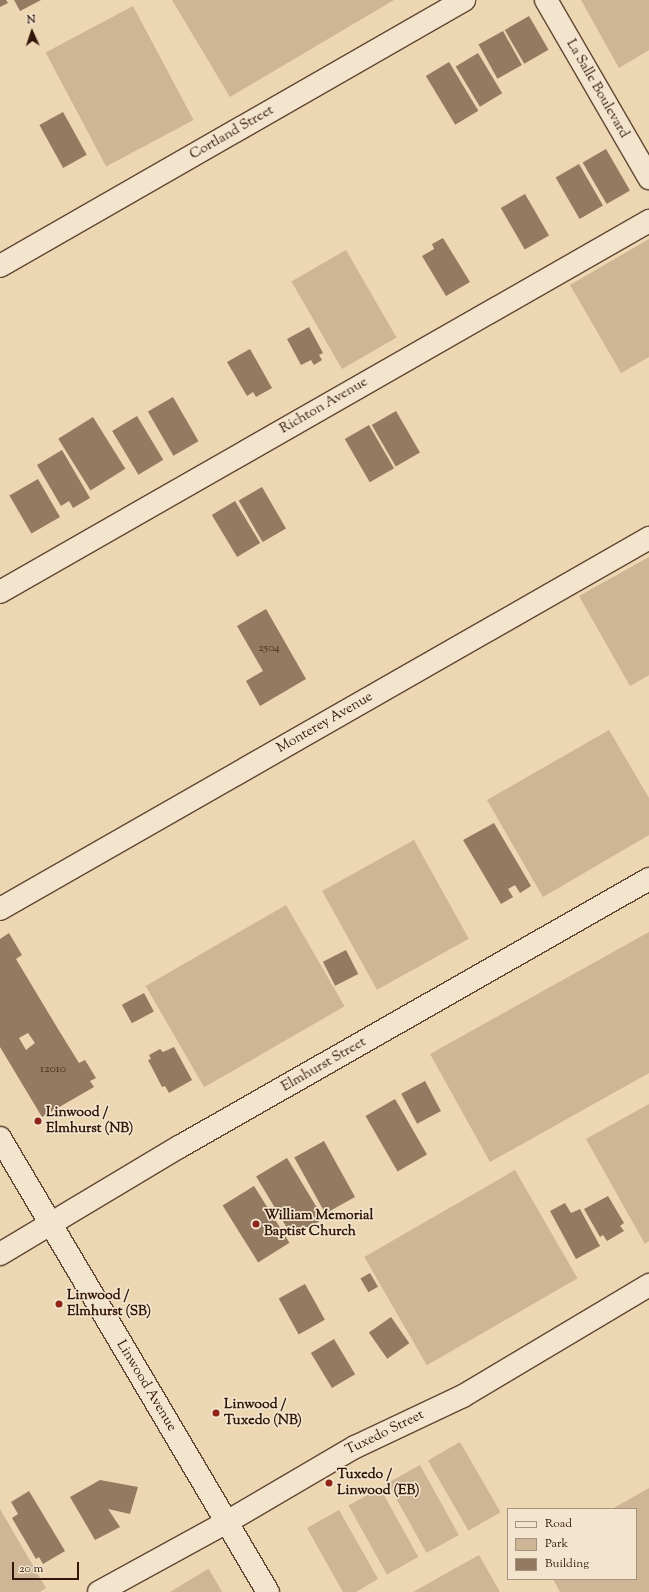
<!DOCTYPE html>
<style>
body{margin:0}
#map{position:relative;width:649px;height:1592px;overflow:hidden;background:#edd6b2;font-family:"Sorts Mill Goudy",serif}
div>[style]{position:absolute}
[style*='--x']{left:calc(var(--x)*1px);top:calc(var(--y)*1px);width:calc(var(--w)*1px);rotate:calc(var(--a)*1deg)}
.green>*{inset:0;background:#cdb595;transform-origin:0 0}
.building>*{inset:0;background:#937a61;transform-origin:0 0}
.roads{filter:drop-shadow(1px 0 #614633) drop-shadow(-1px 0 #614633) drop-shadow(0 1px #614633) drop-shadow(0 -1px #614633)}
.street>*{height:22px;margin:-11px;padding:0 11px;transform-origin:11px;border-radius:11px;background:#f3e4cd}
.secondary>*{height:22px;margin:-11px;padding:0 11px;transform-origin:11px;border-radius:11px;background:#f3e4cd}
.dots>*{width:11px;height:11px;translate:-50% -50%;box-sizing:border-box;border:2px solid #f3e4cd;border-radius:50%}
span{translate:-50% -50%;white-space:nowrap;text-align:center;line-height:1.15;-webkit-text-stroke:3.5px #f3e4cd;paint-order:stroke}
.number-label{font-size:12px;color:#4a2f1f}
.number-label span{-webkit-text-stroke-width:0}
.street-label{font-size:14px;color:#321609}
.poi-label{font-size:14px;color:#321609;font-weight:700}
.left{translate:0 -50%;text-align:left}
.legend{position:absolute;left:507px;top:1508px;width:130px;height:72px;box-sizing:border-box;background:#f3e4cd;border:1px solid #a6927f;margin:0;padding:5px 7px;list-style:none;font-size:12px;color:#321609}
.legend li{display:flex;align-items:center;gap:8px;height:20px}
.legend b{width:20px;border:1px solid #a6927f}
.north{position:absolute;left:12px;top:12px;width:40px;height:40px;-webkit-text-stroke:3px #f3e4cd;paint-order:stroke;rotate:357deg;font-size:11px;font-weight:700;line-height:16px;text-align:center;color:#321609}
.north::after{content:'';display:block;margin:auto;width:14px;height:18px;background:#321609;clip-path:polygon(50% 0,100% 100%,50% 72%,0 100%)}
.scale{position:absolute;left:12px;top:1562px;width:67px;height:18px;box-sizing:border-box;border:2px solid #321609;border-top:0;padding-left:5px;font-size:12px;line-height:14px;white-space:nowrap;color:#321609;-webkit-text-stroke:3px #f3e4cd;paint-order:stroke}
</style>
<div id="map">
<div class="green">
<div style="clip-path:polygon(172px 0,394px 0,230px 97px)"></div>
<div style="clip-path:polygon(581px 0,649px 0,649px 50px,619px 68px)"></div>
<div style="left:133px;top:6px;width:129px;height:99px;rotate:62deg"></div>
<div style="clip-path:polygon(649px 239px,649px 357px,621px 373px,570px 285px)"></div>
<div style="left:346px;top:250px;width:101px;height:63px;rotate:60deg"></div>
<div style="clip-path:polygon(649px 557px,649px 675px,630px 686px,579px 596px)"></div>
<div style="clip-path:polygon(609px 730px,649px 798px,649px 835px,543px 897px,487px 800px)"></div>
<div style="left:414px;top:840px;width:113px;height:105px;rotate:61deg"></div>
<div style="left:286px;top:905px;width:117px;height:162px;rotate:60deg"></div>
<div style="clip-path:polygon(649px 932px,649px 1073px,490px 1162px,430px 1054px)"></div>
<div style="clip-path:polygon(649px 1104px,649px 1241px,645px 1244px,586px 1139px)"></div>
<div style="left:515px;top:1170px;width:125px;height:174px;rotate:60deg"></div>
<div style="left:460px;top:1442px;width:81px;height:37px;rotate:60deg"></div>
<div style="left:420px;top:1465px;width:80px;height:37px;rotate:61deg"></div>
<div style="left:380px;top:1488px;width:79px;height:36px;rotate:61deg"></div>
<div style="clip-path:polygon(649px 1488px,649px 1592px,560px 1592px,553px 1579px,636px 1579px,636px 1509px,612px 1509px)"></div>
<div style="clip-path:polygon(0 1509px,46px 1588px,40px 1592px,0 1592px)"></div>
<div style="clip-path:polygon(339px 1510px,378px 1579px,356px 1592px,343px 1592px,307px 1528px)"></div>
<div style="clip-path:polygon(479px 1555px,500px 1592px,413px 1592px)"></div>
<div style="clip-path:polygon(209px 1569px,222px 1592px,170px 1592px,208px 1569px)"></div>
</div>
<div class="building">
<div style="clip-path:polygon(0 0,6px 0,8px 3px,0 7px)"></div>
<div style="clip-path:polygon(14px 0,41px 0,20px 11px)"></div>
<div style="left:529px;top:16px;width:39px;height:28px;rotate:60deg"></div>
<div style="left:503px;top:31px;width:39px;height:28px;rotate:61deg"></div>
<div style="left:478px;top:53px;width:47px;height:26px;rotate:59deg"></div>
<div style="left:449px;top:62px;width:57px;height:27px;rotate:59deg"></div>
<div style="left:63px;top:112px;width:49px;height:27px;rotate:61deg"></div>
<div style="left:606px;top:149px;width:48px;height:27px;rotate:60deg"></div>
<div style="left:579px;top:164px;width:48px;height:27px;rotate:60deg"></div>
<div style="left:525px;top:194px;width:48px;height:28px;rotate:60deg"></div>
<div style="clip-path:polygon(443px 238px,470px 282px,446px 296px,422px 256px,434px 249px,432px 244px)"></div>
<div style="clip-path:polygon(309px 327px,323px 353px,319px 355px,322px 360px,314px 365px,311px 360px,301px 365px,287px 339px)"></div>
<div style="clip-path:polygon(250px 349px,272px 388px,256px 397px,253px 392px,247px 396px,227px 362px)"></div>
<div style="left:173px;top:397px;width:51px;height:29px;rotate:60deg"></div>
<div style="left:396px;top:411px;width:48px;height:28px;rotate:60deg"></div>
<div style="left:137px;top:416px;width:51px;height:29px;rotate:59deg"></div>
<div style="left:93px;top:417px;width:61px;height:41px;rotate:58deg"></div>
<div style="left:369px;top:425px;width:50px;height:28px;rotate:60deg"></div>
<div style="clip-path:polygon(62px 450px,90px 498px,73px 508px,69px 501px,61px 506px,37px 465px)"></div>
<div style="left:38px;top:479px;width:44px;height:33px;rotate:60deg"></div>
<div style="left:262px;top:487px;width:48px;height:27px;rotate:60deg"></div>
<div style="left:235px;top:501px;width:49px;height:27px;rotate:59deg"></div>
<div style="clip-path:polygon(266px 609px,306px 679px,260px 706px,246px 681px,263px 671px,237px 626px)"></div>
<div style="clip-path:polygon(494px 823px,531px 886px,520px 893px,515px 885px,508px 889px,513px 897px,501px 904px,463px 840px)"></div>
<div style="clip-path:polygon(evenodd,9px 933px,22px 955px,16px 959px,58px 1029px,79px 1063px,85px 1060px,96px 1078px,90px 1081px,94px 1087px,42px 1117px,0 1047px,0 939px,9px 933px,28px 1033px,35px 1043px,26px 1050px,19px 1038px,28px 1033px)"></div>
<div style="left:346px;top:950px;width:27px;height:26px;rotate:63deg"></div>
<div style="left:144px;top:993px;width:21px;height:25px;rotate:62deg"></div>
<div style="clip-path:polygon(174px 1047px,192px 1080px,169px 1093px,165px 1086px,162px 1087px,148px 1060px,151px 1059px,149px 1055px,160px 1049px,163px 1052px)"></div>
<div style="left:425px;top:1081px;width:34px;height:27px;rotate:62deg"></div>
<div style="left:395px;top:1099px;width:64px;height:34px;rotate:60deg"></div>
<div style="left:324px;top:1141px;width:64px;height:34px;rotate:61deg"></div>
<div style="left:287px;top:1158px;width:71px;height:36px;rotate:59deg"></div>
<div style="left:254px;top:1186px;width:67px;height:37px;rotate:58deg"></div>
<div style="clip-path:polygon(608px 1196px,624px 1223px,620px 1226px,624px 1231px,607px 1241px,603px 1235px,600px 1237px,584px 1209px)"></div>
<div style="clip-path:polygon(565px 1203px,571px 1213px,580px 1209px,600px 1246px,576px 1259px,550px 1211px)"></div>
<div style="left:370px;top:1273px;width:16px;height:11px;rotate:60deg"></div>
<div style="left:305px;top:1284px;width:41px;height:30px;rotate:61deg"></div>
<div style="left:391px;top:1317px;width:32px;height:27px;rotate:55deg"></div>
<div style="left:334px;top:1339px;width:41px;height:27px;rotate:59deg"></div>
<div style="clip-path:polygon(100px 1480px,138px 1487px,130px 1514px,108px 1509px,120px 1527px,95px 1540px,70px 1497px)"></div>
<div style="clip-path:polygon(29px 1491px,65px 1551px,43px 1564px,39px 1557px,36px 1559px,12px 1518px,18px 1514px,11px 1502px)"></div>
</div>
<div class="roads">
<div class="street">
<div style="--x:546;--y:0;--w:206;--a:59.9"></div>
<div style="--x:0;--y:266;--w:535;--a:-29.82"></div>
<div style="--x:0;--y:592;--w:748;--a:-29.75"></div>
<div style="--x:0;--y:909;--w:748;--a:-29.75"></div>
<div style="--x:0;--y:1254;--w:209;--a:-30.9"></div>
<div style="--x:179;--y:1147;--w:541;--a:-29.69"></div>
<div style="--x:99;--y:1592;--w:146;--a:-28.7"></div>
<div style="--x:227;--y:1522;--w:148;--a:-30.4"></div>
<div style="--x:355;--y:1447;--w:119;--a:-25.3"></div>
<div style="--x:463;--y:1396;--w:217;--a:-30.8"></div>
</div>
<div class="secondary">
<div style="--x:0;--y:1138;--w:527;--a:59.45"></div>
</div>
</div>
<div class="dots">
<div style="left:38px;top:1121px;background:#8f2418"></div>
<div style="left:256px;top:1224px;background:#8f2418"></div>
<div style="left:59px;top:1304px;background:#8f2418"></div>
<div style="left:216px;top:1413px;background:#8f2418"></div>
<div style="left:329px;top:1483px;background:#8f2418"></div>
</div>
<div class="number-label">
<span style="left:269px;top:649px">2504</span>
<span style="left:53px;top:1070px">12010</span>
</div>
<div class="street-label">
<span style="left:597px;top:89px;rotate:60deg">La Salle Boulevard</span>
<span style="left:232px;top:133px;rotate:-30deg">Cortland Street</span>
<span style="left:324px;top:406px;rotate:-30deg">Richton Avenue</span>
<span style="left:325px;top:723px;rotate:-30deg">Monterey Avenue</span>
<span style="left:324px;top:1065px;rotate:-30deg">Elmhurst Street</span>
<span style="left:146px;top:1386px;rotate:59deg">Linwood Avenue</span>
<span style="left:385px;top:1433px;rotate:-26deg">Tuxedo Street</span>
</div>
<div class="poi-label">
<span class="left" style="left:46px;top:1121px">Linwood /<br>Elmhurst (NB)</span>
<span class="left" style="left:264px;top:1224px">William Memorial<br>Baptist Church</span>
<span class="left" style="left:67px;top:1304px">Linwood /<br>Elmhurst (SB)</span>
<span class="left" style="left:224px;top:1413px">Linwood /<br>Tuxedo (NB)</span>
<span class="left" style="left:337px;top:1483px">Tuxedo /<br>Linwood (EB)</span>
</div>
<ul class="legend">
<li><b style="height:5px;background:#f3e4cd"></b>Road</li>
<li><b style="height:11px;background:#cdb595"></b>Park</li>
<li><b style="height:11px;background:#937a61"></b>Building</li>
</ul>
<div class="north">N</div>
<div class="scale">20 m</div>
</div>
